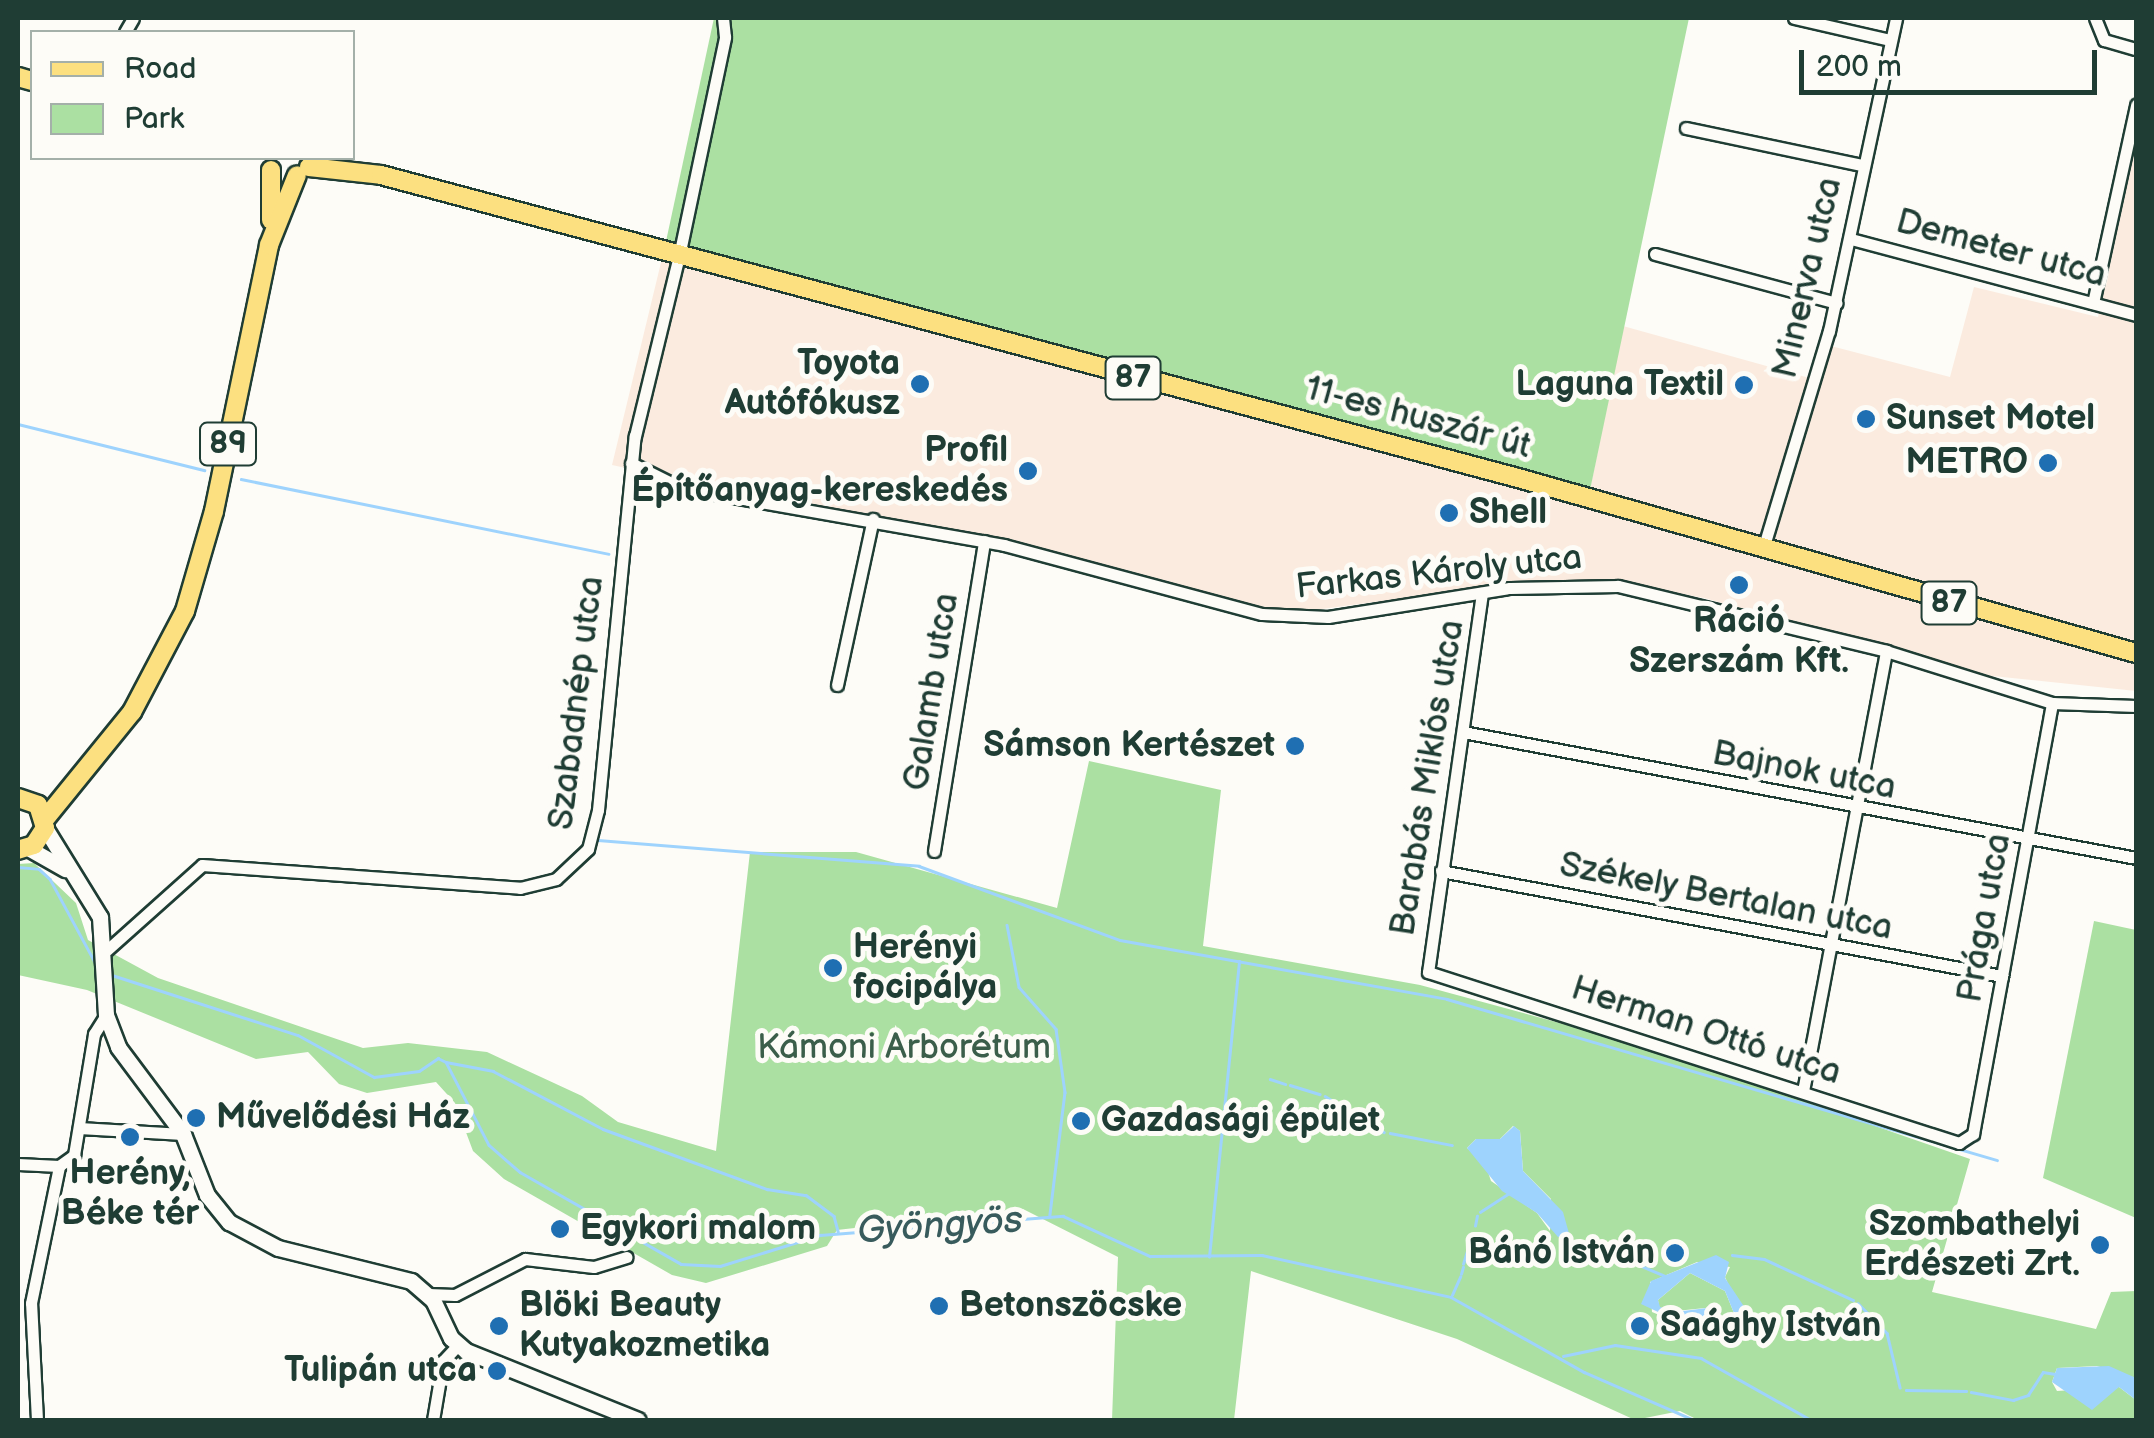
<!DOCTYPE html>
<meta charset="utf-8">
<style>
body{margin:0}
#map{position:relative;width:2154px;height:1438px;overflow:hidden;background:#fdfcf7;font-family:"Balsamiq Sans",sans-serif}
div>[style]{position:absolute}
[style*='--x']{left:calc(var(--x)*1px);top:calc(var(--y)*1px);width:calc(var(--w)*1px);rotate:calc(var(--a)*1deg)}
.built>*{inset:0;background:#fbebdf}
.green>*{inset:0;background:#abe0a2}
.water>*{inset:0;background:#9ed3fd}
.stream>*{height:2.5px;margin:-1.25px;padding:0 1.25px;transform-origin:1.25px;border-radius:1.25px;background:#9ed3fd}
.roads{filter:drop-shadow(2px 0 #1f3d34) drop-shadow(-2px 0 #1f3d34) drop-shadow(0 2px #1f3d34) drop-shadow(0 -2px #1f3d34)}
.street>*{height:11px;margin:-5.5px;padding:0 5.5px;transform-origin:5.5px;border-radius:5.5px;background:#fdfcf7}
.secondary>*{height:15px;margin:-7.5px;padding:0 7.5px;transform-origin:7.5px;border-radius:7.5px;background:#fdfcf7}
.primary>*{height:18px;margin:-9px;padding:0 9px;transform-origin:9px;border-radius:9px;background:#fce080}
.dots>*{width:28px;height:28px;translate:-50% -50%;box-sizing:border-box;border:5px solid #fdfcf7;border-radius:50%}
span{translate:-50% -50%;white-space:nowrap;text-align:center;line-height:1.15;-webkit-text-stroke:10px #fdfcf7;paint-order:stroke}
.shield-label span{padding:2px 8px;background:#fdfcf7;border:2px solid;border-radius:8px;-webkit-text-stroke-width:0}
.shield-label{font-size:32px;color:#1f3d34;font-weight:700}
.street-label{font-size:35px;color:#1f3d34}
.poi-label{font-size:35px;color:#1f3d34;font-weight:700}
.right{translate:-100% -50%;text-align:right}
.left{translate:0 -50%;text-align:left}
.park-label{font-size:35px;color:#3b5e4a}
.water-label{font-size:38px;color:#385b5c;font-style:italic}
.frame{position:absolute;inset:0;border:20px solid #1f3d34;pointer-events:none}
.legend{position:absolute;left:30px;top:30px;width:325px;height:130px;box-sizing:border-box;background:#fdfcf7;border:2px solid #a4b0a9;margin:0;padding:12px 18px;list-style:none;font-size:30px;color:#1f3d34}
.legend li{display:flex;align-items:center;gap:20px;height:50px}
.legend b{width:50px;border:2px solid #a4b0a9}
.scale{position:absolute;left:1799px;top:50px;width:298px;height:45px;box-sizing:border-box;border:5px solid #1f3d34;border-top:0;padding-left:12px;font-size:30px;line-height:35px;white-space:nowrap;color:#1f3d34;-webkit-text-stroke:8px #fdfcf7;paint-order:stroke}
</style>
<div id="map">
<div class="built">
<div style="clip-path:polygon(2136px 143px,2136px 691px,1983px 675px,1704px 598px,1619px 582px,1509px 584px,1292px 613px,612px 465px,665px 246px,1589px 495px,1623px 326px,1820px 381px,1831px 346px,1950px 377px,1974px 287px,2098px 317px)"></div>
</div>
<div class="green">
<div style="clip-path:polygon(714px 18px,1689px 18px,1589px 495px,665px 246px)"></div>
<div style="clip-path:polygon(evenodd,1089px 761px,1221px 790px,1203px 946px,1420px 985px,1648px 1047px,1970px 1159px,1932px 1292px,2096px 1329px,2111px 1292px,2136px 1291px,2136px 1378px,2097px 1366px,2057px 1368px,2052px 1382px,2057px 1391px,2119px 1387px,2136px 1400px,2136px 1420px,1698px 1420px,1680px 1411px,1635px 1420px,1457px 1339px,1251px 1271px,1234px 1420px,1112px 1420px,1118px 1257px,1023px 1209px,837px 1230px,827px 1246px,706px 1283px,672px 1275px,504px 1179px,473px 1151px,455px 1103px,436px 1082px,367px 1093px,339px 1084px,308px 1052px,256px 1059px,87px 990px,18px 975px,18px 864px,34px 863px,76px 903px,88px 940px,158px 978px,363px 1048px,408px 1043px,487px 1052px,582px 1096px,618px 1122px,716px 1151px,750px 852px,856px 852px,1057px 908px,1089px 761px,1513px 1126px,1520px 1131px,1523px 1171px,1551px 1199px,1550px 1231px,1537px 1213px,1491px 1181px,1485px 1163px,1467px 1148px,1476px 1139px,1500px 1139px,1513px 1126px,1089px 761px,1697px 1262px,1730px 1267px,1725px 1277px,1754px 1340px,1703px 1333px,1652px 1312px,1650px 1282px,1697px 1262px)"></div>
<div style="clip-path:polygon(2094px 921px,2136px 930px,2136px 1218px,2043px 1178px)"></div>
<div style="clip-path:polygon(1690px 1273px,1725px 1291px,1740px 1328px,1730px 1328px,1715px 1307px,1666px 1312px,1659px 1307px,1658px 1300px)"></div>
</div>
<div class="water">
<div style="clip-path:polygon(1514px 1126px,1520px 1131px,1523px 1171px,1563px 1212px,1570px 1237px,1558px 1237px,1537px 1213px,1502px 1191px,1467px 1148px,1476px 1139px,1500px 1139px)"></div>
<div style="clip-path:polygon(evenodd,1716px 1255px,1729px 1262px,1725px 1278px,1749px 1314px,1754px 1340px,1703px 1333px,1641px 1304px,1651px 1281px,1716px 1255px,1690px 1273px,1725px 1291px,1740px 1328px,1730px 1328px,1715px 1307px,1675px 1312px,1660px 1307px,1658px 1300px,1690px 1273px)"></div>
<div style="clip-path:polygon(2109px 1366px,2136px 1378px,2136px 1400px,2119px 1387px,2092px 1410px,2052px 1382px,2057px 1368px)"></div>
</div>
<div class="stream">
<div style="--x:18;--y:424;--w:192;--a:13.9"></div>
<div style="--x:241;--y:479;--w:375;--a:11.5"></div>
<div style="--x:598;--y:840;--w:322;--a:4.6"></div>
<div style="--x:919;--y:866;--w:214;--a:20.2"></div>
<div style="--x:1120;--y:940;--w:332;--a:10.2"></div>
<div style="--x:1447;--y:999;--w:573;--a:16.32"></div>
<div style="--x:18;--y:867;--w:21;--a:5"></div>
<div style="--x:39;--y:869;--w:15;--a:42"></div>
<div style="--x:50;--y:879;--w:99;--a:61.6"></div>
<div style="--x:1007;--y:925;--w:63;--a:79"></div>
<div style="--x:1019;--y:987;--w:56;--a:48.6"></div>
<div style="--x:1056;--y:1029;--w:64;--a:81.9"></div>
<div style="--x:1065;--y:1092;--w:124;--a:97"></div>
<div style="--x:112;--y:975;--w:195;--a:17.9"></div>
<div style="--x:298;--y:1035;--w:87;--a:28.9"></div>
<div style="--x:374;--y:1077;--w:45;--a:-7.6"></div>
<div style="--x:419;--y:1071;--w:23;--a:-34"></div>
<div style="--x:438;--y:1058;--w:9;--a:27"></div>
<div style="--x:446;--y:1062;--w:93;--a:62.6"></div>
<div style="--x:489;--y:1145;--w:41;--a:41.1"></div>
<div style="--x:520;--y:1172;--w:185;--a:29.7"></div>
<div style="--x:681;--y:1264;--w:39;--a:3"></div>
<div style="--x:720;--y:1266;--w:105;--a:-17.2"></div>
<div style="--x:820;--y:1235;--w:244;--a:-4.5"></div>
<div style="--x:1063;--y:1216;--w:96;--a:24.7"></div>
<div style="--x:1150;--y:1256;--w:112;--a:-0.5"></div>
<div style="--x:1262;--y:1255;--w:194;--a:12.5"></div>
<div style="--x:1451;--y:1297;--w:153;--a:29.4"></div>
<div style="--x:1584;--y:1372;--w:120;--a:23.6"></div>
<div style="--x:446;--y:1062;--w:48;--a:10.8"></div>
<div style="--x:493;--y:1071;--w:124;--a:27.8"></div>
<div style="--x:603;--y:1129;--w:175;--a:20.1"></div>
<div style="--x:767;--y:1189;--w:39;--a:9"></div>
<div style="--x:806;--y:1195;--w:35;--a:37"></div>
<div style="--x:834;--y:1216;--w:16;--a:75"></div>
<div style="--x:1270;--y:1079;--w:16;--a:18"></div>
<div style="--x:1290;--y:1085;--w:31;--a:17"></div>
<div style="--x:1325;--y:1096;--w:69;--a:31.4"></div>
<div style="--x:1390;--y:1133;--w:63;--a:11"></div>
<div style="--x:1480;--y:1212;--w:33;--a:-33"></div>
<div style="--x:1475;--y:1226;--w:10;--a:-79"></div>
<div style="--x:1576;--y:1243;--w:46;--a:18.8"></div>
<div style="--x:1732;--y:1255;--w:32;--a:7"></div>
<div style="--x:1764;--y:1259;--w:98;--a:24.7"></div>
<div style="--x:1209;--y:1257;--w:297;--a:-84.2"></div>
<div style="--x:1625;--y:1259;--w:43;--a:23"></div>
<div style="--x:1463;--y:1264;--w:14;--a:-73"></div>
<div style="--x:1461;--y:1274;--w:7;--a:-74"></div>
<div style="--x:1452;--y:1295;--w:20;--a:-66"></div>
<div style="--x:1858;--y:1303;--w:42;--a:46"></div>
<div style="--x:1887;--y:1333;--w:56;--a:76.5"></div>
<div style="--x:1563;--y:1356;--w:53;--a:-11.9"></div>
<div style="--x:1615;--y:1345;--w:87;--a:8.6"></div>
<div style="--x:1701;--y:1358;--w:126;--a:29.4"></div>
<div style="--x:1906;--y:1390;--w:60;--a:1"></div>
<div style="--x:1971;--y:1392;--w:43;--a:10.8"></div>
<div style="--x:2013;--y:1400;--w:16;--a:-18"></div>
<div style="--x:2028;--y:1395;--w:27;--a:-57"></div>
<div style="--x:2043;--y:1372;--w:12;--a:9"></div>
</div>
<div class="roads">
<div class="street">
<div style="--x:1794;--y:18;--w:98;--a:12.9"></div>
<div style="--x:2095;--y:18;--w:24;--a:68"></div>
<div style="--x:2104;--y:40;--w:33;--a:16"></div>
<div style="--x:125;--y:32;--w:16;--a:-60"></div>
<div style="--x:1686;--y:128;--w:180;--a:11.9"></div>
<div style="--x:1851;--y:239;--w:295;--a:14.9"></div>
<div style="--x:1655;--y:254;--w:188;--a:15.1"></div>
<div style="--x:2093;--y:303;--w:203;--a:-77.7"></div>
<div style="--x:631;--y:463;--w:56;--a:26.6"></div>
<div style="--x:681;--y:488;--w:328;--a:10"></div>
<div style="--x:1004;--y:545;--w:267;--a:15"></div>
<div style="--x:1262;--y:614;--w:66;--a:2.6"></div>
<div style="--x:1328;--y:617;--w:184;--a:-9.1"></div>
<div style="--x:1510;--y:588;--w:108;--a:-1.1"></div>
<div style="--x:1618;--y:586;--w:276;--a:13.6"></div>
<div style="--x:1886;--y:651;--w:174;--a:17.4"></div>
<div style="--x:2052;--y:703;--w:84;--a:2"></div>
<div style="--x:1763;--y:549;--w:228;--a:-73.2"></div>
<div style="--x:1829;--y:331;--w:320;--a:-77.9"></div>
<div style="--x:1482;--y:593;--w:383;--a:98.1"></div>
<div style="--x:1428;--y:972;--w:558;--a:17.85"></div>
<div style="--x:1959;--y:1143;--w:17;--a:-33"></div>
<div style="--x:1973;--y:1134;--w:438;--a:-79.6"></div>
<div style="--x:837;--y:685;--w:170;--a:-77.8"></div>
<div style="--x:1463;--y:732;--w:685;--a:10.6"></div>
<div style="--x:934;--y:851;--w:314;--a:-80.8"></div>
<div style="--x:1441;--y:871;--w:571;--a:10.6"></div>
<div style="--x:107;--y:950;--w:127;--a:-41.8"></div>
<div style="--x:202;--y:865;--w:319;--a:4.1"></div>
<div style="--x:520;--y:888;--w:37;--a:-14"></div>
<div style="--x:556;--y:879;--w:44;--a:-43.2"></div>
<div style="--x:588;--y:849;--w:40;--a:-75.6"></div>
<div style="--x:598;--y:810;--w:376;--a:-84.4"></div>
<div style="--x:635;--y:436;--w:185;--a:-76.3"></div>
<div style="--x:679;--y:256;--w:224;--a:-78.1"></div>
<div style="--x:725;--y:37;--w:19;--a:-96"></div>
<div style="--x:1803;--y:1091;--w:448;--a:-79.3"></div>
<div style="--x:79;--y:1128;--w:104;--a:3.3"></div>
<div style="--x:18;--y:1164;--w:41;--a:2.8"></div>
<div style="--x:59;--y:1166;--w:19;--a:-36"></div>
<div style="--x:74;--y:1155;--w:123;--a:-80.6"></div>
<div style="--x:94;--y:1034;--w:22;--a:-58"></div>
<div style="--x:428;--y:1294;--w:27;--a:2"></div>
<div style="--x:455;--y:1295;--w:79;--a:-27.2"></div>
<div style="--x:525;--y:1259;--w:69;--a:6.6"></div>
<div style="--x:594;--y:1267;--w:34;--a:-17"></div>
<div style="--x:37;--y:1420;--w:117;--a:-92.9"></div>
<div style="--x:31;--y:1303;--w:140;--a:-78.4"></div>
<div style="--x:433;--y:1420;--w:60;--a:-80.4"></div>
<div style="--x:443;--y:1361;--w:22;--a:-47"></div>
</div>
<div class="secondary">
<div style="--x:45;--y:828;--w:105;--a:58.3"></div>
<div style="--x:100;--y:917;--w:98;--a:86.5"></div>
<div style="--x:106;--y:1015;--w:34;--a:69"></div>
<div style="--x:118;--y:1047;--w:109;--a:53.2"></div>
<div style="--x:183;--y:1134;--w:66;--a:68.5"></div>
<div style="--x:207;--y:1195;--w:35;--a:51"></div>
<div style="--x:229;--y:1222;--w:55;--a:28"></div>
<div style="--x:278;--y:1248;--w:137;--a:13.9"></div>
<div style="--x:411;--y:1281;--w:29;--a:41"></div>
<div style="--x:433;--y:1300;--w:42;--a:64.7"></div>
<div style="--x:451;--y:1338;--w:20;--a:41"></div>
<div style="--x:466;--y:1351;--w:185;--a:21.9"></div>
<div style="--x:28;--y:848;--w:43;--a:29.6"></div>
</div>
<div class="primary">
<div style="--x:18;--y:77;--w:15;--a:16"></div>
<div style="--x:309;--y:167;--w:72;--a:6.3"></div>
<div style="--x:381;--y:175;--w:1177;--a:14.92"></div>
<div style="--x:1518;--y:478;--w:642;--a:15.81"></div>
<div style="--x:271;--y:220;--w:50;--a:-90"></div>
<div style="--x:18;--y:798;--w:21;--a:19"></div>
<div style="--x:38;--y:805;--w:24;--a:73"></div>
<div style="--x:45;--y:828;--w:20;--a:123"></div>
<div style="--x:34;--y:845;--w:17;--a:163"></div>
<div style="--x:45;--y:819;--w:138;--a:-50.9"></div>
<div style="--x:132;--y:712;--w:114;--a:-62.3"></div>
<div style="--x:185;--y:611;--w:104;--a:-73.8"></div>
<div style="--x:214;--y:511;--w:272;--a:-78.3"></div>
<div style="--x:269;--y:245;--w:75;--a:-68.2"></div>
</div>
</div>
<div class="dots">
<div style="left:920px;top:384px;background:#1f6fb2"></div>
<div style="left:1744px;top:385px;background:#1f6fb2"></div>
<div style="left:1866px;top:419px;background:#1f6fb2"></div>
<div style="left:2048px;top:463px;background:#1f6fb2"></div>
<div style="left:1028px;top:471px;background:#1f6fb2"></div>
<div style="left:1449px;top:513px;background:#1f6fb2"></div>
<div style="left:1739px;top:585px;background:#1f6fb2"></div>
<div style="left:1295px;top:746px;background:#1f6fb2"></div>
<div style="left:833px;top:968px;background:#1f6fb2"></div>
<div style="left:196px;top:1118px;background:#1f6fb2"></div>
<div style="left:1081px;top:1121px;background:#1f6fb2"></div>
<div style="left:130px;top:1137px;background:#1f6fb2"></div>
<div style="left:560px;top:1229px;background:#1f6fb2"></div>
<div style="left:2100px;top:1245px;background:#1f6fb2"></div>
<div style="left:1675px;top:1253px;background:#1f6fb2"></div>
<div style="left:939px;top:1306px;background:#1f6fb2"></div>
<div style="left:499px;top:1326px;background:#1f6fb2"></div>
<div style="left:1640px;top:1326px;background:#1f6fb2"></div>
<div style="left:497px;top:1371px;background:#1f6fb2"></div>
</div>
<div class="shield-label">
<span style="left:1133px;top:378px">87</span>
<span style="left:228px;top:444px">89</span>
<span style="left:1949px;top:603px">87</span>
</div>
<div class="street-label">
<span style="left:2001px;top:249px;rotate:15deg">Demeter utca</span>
<span style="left:1808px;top:278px;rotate:-77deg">Minerva utca</span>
<span style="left:1418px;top:418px;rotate:15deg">11-es huszár út</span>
<span style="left:1439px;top:573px;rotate:-6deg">Farkas Károly utca</span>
<span style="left:932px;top:692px;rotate:-81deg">Galamb utca</span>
<span style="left:577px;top:703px;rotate:-83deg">Szabadnép utca</span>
<span style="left:1804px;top:771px;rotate:11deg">Bajnok utca</span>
<span style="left:1428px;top:778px;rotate:-81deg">Barabás Miklós utca</span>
<span style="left:1726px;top:897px;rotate:11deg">Székely Bertalan utca</span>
<span style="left:1985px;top:918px;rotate:-80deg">Prága utca</span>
<span style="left:1706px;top:1031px;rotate:18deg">Herman Ottó utca</span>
</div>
<div class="poi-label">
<span class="right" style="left:900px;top:384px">Toyota<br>Autófókusz</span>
<span class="right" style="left:1724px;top:385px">Laguna Textil</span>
<span class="left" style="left:1886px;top:419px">Sunset Motel</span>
<span class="right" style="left:1008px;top:471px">Profil<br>Építőanyag-kereskedés</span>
<span class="right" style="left:2028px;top:463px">METRO</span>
<span class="left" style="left:1469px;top:513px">Shell</span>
<span style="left:1739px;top:642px">Ráció<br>Szerszám Kft.</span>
<span class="right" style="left:1275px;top:746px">Sámson Kertészet</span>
<span class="left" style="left:853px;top:968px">Herényi<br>focipálya</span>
<span class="left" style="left:216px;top:1118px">Művelődési Ház</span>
<span class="left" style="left:1101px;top:1121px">Gazdasági épület</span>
<span style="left:130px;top:1194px">Herény,<br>Béke tér</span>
<span class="right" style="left:2080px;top:1245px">Szombathelyi<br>Erdészeti Zrt.</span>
<span class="left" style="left:580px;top:1229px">Egykori malom</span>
<span class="right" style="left:1655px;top:1253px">Bánó lstván</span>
<span class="left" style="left:519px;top:1326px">Blöki Beauty<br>Kutyakozmetika</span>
<span class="left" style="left:959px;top:1306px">Betonszöcske</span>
<span class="left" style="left:1660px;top:1326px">Saághy István</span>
<span class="right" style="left:477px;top:1371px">Tulipán utca</span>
</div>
<div class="park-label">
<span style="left:904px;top:1048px">Kámoni Arborétum</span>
</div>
<div class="water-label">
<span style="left:940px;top:1226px;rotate:-4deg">Gyöngyös</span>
</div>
<div class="frame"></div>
<ul class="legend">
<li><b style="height:12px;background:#fce080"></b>Road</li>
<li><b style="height:28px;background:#abe0a2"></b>Park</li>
</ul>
<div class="scale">200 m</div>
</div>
